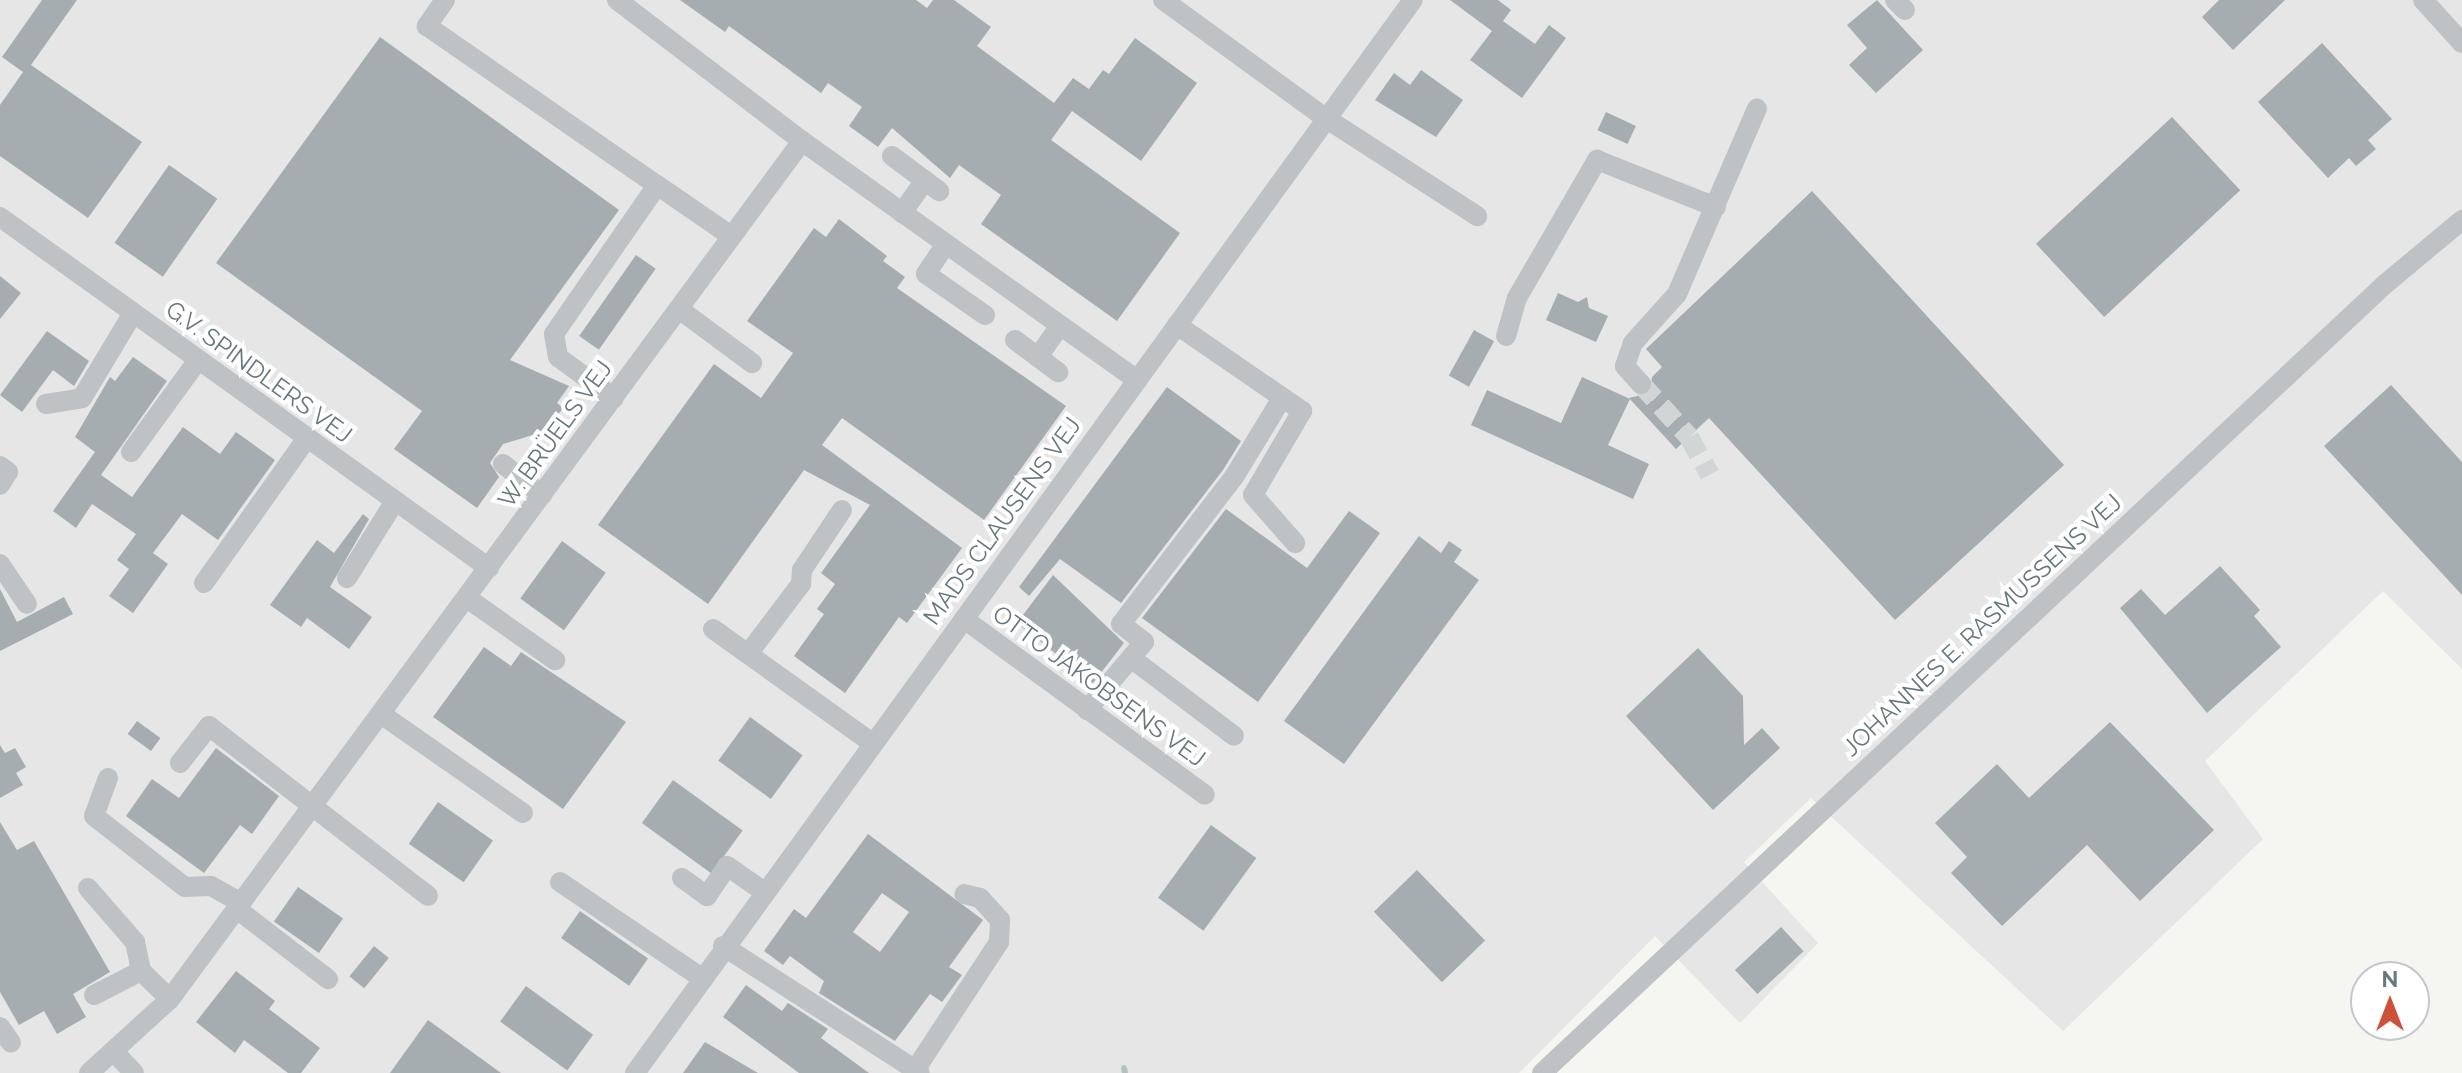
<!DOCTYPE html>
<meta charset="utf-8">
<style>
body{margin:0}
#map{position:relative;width:2462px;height:1073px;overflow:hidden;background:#f5f5f2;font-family:Raleway,sans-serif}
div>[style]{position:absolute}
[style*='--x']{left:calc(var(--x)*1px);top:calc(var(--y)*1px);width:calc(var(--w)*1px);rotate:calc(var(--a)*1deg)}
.built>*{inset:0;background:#e5e6e5}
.stream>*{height:6px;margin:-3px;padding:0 3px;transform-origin:3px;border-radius:3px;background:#b6c1c4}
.building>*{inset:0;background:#a6adb1;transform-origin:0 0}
.minor-tunnel>*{height:20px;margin-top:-10px;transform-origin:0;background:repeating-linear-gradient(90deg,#d2d5d5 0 20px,transparent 0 30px)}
.minor>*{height:20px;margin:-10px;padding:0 10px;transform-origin:10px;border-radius:10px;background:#bec2c5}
span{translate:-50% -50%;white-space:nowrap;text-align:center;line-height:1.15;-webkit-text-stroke:8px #fff;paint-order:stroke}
.street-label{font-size:24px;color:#67767f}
.north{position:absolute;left:2350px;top:961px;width:80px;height:80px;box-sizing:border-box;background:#fff;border:2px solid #c2c8cc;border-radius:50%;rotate:0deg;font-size:22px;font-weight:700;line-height:32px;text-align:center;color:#67767f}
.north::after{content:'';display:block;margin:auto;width:28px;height:36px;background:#ce5139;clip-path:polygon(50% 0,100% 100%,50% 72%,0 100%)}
</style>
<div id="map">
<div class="built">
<div style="clip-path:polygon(0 0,2462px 0,2462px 669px,2383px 591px,2205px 761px,2263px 839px,2063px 1031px,1811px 798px,1744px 862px,1818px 943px,1740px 1023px,1655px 936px,1519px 1073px,0 1073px)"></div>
</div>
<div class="stream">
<div style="--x:1124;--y:1068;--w:5;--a:79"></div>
</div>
<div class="building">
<div style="clip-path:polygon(42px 0,77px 0,31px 65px,142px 142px,88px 218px,0 156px,0 105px,23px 72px,2px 57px)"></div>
<div style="clip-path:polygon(680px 0,916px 0,927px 8px,933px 0,954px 0,991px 27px,977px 46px,1054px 103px,1073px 78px,1089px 89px,1103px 70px,1109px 74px,1135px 38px,1197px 83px,1141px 161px,1072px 111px,1051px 140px,1180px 233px,1117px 321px,981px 224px,1001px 195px,959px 165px,950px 178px,892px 128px,878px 147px,849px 126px,862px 107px,828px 83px,821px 93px,729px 26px,725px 32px)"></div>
<div style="clip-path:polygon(1450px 0,1498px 0,1511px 10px,1503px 21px,1535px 44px,1549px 25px,1566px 38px,1522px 98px,1470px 60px,1492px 31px)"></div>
<div style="clip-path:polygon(1877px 0,1923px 50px,1876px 93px,1849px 65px,1867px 48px,1847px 25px)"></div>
<div style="clip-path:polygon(2219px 0,2285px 0,2233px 50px,2202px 17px)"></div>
<div style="clip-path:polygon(380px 37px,619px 210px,510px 360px,569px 386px,557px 403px,563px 408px,546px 431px,503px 444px,490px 463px,499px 477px,477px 508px,394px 449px,422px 411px,216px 263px)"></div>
<div style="clip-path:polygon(2322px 43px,2392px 119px,2368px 140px,2376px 149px,2356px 166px,2349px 158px,2328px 178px,2258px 102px)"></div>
<div style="clip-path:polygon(1421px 70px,1463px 100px,1436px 137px,1375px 100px,1394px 73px,1410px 85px)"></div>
<div style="left:1606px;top:112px;width:33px;height:20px;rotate:25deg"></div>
<div style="left:2172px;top:117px;width:100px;height:186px;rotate:47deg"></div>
<div style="left:169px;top:165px;width:59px;height:95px;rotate:35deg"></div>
<div style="clip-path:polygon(1812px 191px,2064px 465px,1895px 620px,1709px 418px,1676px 449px,1629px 398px,1650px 393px,1652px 377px,1662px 367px,1646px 349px)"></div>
<div style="clip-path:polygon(839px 219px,887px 256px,883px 261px,905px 277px,897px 288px,1066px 406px,984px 520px,842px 418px,822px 445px,962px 548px,907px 623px,899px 617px,845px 693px,794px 656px,824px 614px,817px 609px,835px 584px,821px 573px,870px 505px,804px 470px,708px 604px,598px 525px,714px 364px,761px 398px,793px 353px,747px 321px,814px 228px,826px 237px)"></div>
<div style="left:636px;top:255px;width:24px;height:99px;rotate:35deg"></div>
<div style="clip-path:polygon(0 276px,21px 293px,0 319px)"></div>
<div style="clip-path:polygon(1558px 293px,1578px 302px,1587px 297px,1589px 308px,1608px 316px,1596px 342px,1546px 320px)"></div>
<div style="left:1474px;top:330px;width:23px;height:52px;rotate:29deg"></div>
<div style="clip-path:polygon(47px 331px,89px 361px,74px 386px,53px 370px,22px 412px,0 395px)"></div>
<div style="clip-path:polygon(133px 357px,167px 381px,101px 475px,132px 497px,183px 427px,220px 454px,236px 432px,275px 460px,218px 540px,182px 514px,153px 553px,168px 564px,133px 613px,109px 596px,129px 569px,117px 560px,136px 534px,92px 504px,76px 528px,53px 511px,95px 452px,75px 437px,110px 377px,115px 381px)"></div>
<div style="clip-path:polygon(1582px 377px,1630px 399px,1608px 445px,1649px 464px,1633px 499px,1471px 425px,1487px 390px,1561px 423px)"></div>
<div style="clip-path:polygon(2391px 385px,2462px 462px,2462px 595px,2324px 446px)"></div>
<div style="clip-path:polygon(1167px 387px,1241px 441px,1223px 470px,1121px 603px,1060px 559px,1029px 596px,1019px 587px)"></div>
<div style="clip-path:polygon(1226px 509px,1307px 568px,1349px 511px,1380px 533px,1258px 702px,1142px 618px)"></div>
<div style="clip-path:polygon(363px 514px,369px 519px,330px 587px,372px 617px,349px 649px,307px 618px,301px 627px,270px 605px,317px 540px,334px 553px)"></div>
<div style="clip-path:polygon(1419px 536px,1441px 553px,1449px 541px,1462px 550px,1454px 562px,1479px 580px,1344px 764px,1284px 721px)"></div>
<div style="left:562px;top:541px;width:54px;height:71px;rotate:36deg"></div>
<div style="clip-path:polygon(2220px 566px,2260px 610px,2254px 616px,2281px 647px,2207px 713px,2120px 608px,2141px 589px,2165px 615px)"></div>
<div style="clip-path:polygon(1053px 575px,1124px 643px,1093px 683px,1017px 623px)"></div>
<div style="clip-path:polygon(0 589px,17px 622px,64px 597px,73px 614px,0 651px)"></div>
<div style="clip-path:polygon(484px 647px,511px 666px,521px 652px,626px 722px,563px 809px,433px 717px)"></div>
<div style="clip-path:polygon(1698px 648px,1743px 696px,1744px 745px,1762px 728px,1780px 748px,1713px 810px,1626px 716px)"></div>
<div style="left:750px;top:717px;width:65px;height:54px;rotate:36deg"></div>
<div style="left:137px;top:721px;width:29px;height:16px;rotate:36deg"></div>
<div style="clip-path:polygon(2110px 722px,2214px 830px,2140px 901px,2087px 845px,2002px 926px,1951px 873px,1967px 857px,1935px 823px,1997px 764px,2029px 798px)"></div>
<div style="clip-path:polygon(0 745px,5px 753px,15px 748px,26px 767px,16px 773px,23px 785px,0 798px)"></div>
<div style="clip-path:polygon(216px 748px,279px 796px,252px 834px,240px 825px,204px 873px,126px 816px,152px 779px,179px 798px)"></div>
<div style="left:673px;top:780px;width:86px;height:53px;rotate:36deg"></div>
<div style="left:438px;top:802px;width:67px;height:51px;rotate:35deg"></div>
<div style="clip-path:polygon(0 822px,17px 850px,34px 841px,110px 972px,73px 994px,86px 1017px,57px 1034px,44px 1011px,19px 1025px,0 992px)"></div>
<div style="left:1211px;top:825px;width:56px;height:90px;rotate:36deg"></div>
<div style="clip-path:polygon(evenodd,868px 834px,983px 920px,949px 967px,962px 975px,942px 1002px,930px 994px,895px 1041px,819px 993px,824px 981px,790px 956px,783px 965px,764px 951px,794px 909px,806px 918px,868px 834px,882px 893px,909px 912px,880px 952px,853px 932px,882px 893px)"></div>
<div style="left:1417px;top:870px;width:98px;height:60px;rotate:46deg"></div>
<div style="left:298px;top:887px;width:55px;height:42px;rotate:35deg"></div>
<div style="left:580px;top:911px;width:83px;height:33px;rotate:35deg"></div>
<div style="left:1781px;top:927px;width:33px;height:63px;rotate:47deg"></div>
<div style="left:374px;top:946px;width:19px;height:39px;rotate:39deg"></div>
<div style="clip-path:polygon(236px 971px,275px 1001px,269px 1009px,320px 1048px,301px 1073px,288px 1073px,244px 1040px,235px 1053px,196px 1022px)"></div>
<div style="clip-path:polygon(746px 985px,782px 1011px,788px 1003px,828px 1029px,821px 1038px,869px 1073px,799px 1073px,723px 1017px)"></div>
<div style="left:526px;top:986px;width:83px;height:44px;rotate:36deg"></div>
<div style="clip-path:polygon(428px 1020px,501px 1073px,390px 1073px)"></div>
<div style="clip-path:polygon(705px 1042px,758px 1073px,683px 1073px)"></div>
</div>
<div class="minor-tunnel">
<div style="--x:1641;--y:384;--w:72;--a:47.8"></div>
<div style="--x:1689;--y:437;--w:43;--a:61.1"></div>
</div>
<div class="minor">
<div style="--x:445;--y:0;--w:32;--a:125"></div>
<div style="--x:427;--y:26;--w:280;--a:34.7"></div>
<div style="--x:617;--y:0;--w:233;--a:37.3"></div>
<div style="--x:1163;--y:0;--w:203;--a:36"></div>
<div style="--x:1327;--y:119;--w:179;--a:32.9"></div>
<div style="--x:1895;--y:0;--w:14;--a:45"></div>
<div style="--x:2423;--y:0;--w:58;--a:47.8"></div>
<div style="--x:892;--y:156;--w:59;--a:36.7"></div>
<div style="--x:902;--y:213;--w:40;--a:-55.1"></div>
<div style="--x:0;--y:217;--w:602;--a:35.67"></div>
<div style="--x:946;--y:244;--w:36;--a:124"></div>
<div style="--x:926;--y:274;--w:72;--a:34.8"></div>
<div style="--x:679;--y:309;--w:91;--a:36.5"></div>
<div style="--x:1177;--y:325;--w:152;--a:34.5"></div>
<div style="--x:1302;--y:411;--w:97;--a:120.3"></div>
<div style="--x:1253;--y:495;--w:64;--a:48.8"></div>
<div style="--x:1506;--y:336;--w:40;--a:-74"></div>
<div style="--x:1517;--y:298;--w:160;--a:-59.9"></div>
<div style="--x:1597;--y:160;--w:128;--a:21.6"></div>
<div style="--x:1015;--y:340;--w:54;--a:36.7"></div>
<div style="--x:1038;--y:357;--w:38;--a:-55"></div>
<div style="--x:1641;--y:384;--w:24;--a:-132"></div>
<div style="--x:1625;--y:366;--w:24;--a:-71"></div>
<div style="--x:1633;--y:343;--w:66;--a:-48.1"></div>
<div style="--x:1677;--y:294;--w:202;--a:-66.7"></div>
<div style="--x:614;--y:398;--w:69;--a:-143.8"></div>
<div style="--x:558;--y:357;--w:23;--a:-100"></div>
<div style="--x:554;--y:334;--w:181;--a:-55.3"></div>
<div style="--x:657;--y:185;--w:90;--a:34.6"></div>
<div style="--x:46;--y:404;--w:36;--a:-9"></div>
<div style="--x:82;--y:398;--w:99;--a:-59"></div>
<div style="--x:131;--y:452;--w:114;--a:-53.9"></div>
<div style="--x:503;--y:464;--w:50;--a:38.5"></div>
<div style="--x:0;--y:466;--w:10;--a:37"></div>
<div style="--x:8;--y:472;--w:15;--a:122"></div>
<div style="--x:0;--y:564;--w:48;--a:56"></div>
<div style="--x:347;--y:578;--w:91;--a:-58.1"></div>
<div style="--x:204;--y:583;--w:178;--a:-54.6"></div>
<div style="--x:467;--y:598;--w:108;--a:35.2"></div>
<div style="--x:964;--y:619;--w:298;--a:36.1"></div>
<div style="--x:713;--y:629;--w:196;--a:35.6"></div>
<div style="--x:748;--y:654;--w:88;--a:-52.9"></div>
<div style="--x:801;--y:584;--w:14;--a:-86"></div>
<div style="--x:802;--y:570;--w:72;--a:-56.3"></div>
<div style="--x:1131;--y:658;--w:129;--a:37.1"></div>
<div style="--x:1087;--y:710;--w:89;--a:-50"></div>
<div style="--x:1144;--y:642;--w:29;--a:-142"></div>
<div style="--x:1121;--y:624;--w:185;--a:-52.5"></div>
<div style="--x:1234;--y:477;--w:92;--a:-58.7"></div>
<div style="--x:381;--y:714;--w:173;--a:34.9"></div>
<div style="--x:180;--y:763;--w:47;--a:-51.9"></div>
<div style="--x:209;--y:726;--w:277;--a:37.8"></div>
<div style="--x:108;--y:778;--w:40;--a:110.2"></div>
<div style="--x:94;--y:816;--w:115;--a:38"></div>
<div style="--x:185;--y:887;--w:26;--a:-2"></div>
<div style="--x:211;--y:886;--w:35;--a:29"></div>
<div style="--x:682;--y:878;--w:31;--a:36"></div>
<div style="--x:707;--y:896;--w:36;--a:-56"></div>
<div style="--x:727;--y:866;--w:44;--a:34.8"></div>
<div style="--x:560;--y:882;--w:173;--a:34.1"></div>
<div style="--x:88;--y:888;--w:72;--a:49"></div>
<div style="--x:135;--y:942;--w:30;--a:78"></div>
<div style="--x:141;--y:971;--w:40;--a:44"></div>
<div style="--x:237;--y:909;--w:115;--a:37.6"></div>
<div style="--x:723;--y:946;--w:234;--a:32.8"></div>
<div style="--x:94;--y:995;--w:53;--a:-27.1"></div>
<div style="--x:0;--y:1027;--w:19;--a:55"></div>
<div style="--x:113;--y:1051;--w:30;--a:46"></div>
<div style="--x:89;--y:1073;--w:110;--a:-42.4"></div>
<div style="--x:170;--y:999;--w:1066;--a:-53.62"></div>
<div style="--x:802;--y:141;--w:412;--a:35.5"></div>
<div style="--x:635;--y:1073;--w:1325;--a:-54.06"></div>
<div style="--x:913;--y:1073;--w:157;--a:-56.7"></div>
<div style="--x:999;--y:942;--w:22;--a:-87"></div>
<div style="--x:1000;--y:920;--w:30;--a:-132"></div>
<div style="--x:980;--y:898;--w:16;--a:-166"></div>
<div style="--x:1542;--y:1073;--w:1153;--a:-43.1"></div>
<div style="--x:2384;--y:285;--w:102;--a:-39.8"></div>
</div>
<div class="street-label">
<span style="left:259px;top:372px;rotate:36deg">G.V. SPINDLERS VEJ</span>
<span style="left:555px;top:434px;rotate:-54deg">W. BRÜELS VEJ</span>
<span style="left:1002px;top:521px;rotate:-54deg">MADS CLAUSENS VEJ</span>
<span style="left:1982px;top:625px;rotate:-43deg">JOHANNES E. RASMUSSENS VEJ</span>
<span style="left:1099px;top:686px;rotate:36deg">OTTO JAKOBSENS VEJ</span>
</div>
<div class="north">N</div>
</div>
